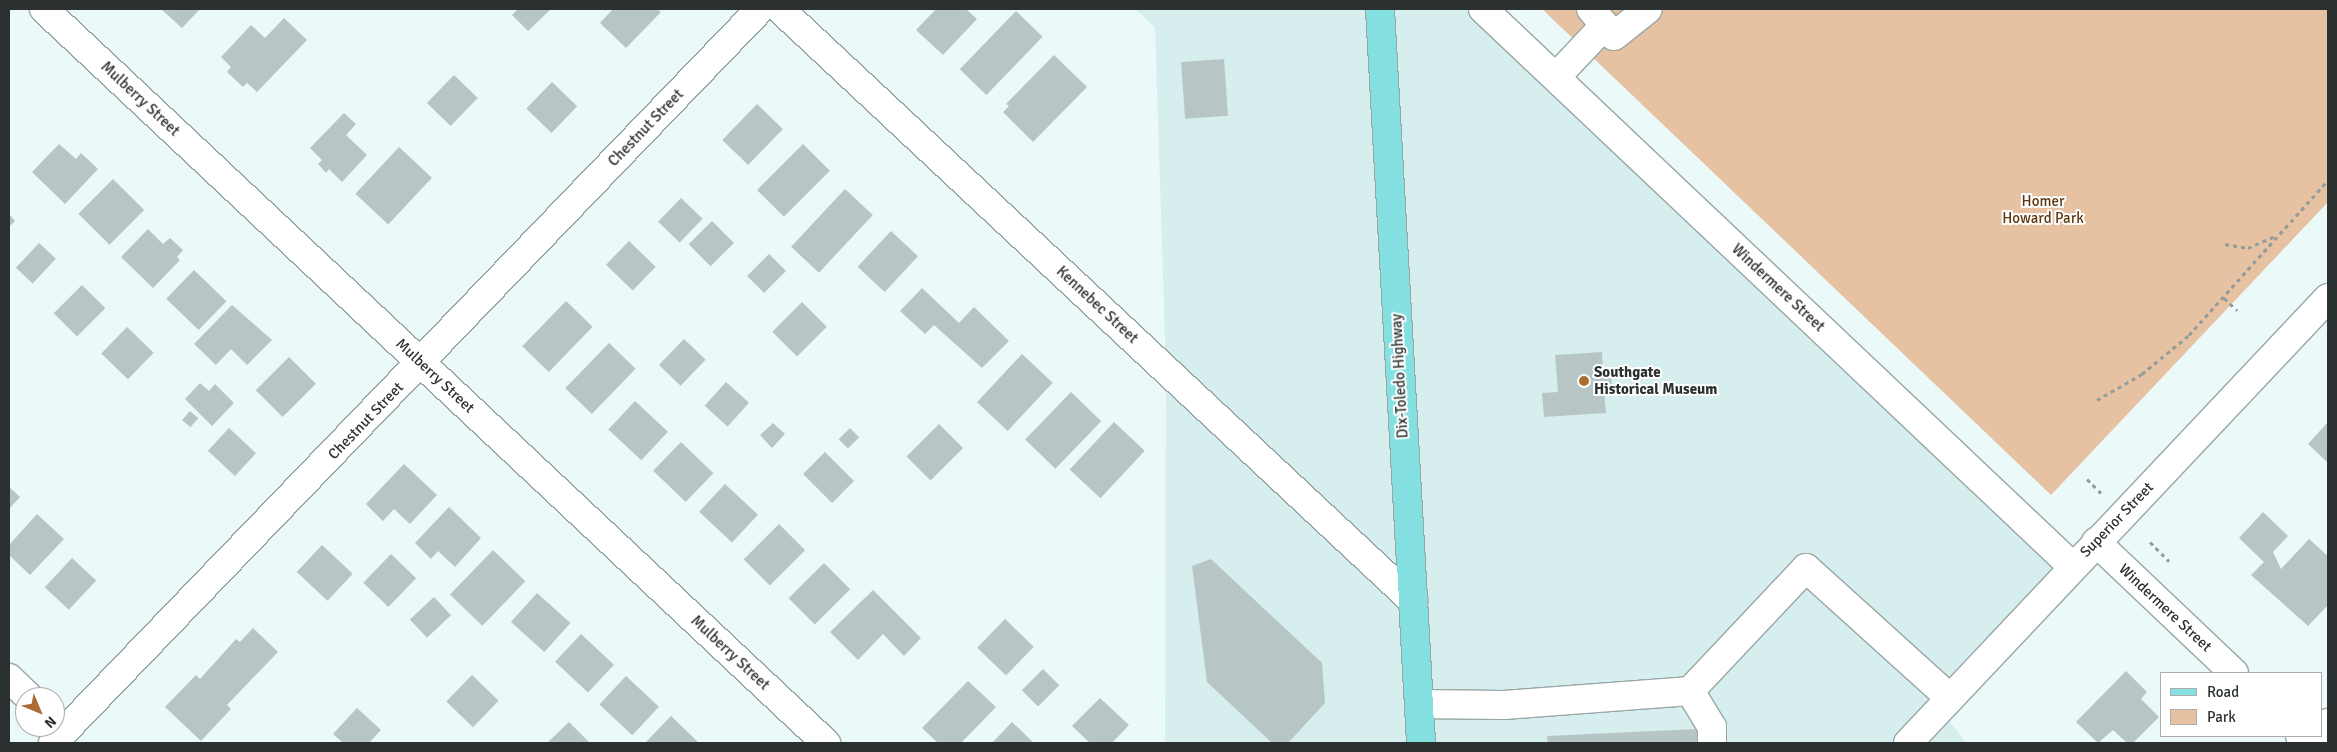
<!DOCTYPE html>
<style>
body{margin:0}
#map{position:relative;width:2337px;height:752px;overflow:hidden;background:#ebf9f9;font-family:Signika,sans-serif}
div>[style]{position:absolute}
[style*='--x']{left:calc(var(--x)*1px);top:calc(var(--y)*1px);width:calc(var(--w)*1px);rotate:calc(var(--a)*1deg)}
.built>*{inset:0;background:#d7eeee}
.green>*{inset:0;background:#e6c1a2}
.building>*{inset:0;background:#b8c5c5;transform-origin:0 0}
.path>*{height:3px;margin-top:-1.5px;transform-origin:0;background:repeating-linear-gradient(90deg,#919c9b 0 4px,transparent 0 8px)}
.roads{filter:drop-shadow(1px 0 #9aa7a7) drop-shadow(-1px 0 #9aa7a7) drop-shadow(0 1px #9aa7a7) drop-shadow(0 -1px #9aa7a7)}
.minor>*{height:28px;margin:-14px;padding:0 14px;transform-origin:14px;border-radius:14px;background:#fff}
.major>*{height:28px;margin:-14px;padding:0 14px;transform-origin:14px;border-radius:14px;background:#85e1e1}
.dots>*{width:14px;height:14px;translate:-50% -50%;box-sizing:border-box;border:2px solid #fff;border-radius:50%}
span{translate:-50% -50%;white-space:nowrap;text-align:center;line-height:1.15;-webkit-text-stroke:4px #fff;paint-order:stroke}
.street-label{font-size:15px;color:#2b3130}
.park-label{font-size:15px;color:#5e3710}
.poi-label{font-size:15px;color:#2b3130;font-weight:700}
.left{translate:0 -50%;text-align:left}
.frame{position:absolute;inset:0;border:10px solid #2b3130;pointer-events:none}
.legend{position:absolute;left:2160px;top:672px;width:162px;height:65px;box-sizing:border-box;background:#fff;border:1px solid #aaadac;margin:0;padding:6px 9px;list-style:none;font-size:15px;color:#2b3130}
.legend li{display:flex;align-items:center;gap:10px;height:25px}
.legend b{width:25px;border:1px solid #aaadac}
.north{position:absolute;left:15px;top:687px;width:50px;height:50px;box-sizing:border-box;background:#fff;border:1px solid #aaadac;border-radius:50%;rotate:135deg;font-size:14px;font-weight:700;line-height:20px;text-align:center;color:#2b3130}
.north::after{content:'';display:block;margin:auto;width:18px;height:22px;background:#ac6d33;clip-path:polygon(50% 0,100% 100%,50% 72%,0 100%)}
</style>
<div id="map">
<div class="built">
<div style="clip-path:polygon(1135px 9px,1483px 9px,2072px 566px,1940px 709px,1966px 743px,1165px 743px,1166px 370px,1155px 27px)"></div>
</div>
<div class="green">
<div style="clip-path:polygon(1542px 9px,2328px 9px,2328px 202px,2051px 495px)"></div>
</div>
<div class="building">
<div style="clip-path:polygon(161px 9px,200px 9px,182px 28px)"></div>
<div style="clip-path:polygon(518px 9px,551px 9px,528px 31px,512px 15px)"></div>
<div style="clip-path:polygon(613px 9px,657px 9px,661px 12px,626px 48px,600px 23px)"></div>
<div style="clip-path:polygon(936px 9px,966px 9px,977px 19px,943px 55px,916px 30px)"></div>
<div style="left:1016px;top:11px;width:37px;height:81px;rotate:44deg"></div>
<div style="clip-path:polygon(284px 18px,307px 40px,257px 92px,247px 83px,243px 87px,227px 72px,231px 67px,221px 57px,251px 25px,265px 38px)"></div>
<div style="clip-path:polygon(1054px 55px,1087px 87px,1033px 142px,1003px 112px,1009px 106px,1006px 104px)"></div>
<div style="left:1224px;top:59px;width:57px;height:43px;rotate:86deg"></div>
<div style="left:454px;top:75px;width:33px;height:39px;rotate:44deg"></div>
<div style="left:552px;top:82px;width:35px;height:37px;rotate:44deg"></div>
<div style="left:757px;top:104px;width:36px;height:50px;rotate:44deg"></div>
<div style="clip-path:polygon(344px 113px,356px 124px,346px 135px,367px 155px,342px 182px,329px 169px,326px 173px,318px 164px,322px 160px,310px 148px)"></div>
<div style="clip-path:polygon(59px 144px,76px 159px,81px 153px,98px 169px,65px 204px,32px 172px)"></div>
<div style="left:803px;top:144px;width:38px;height:65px;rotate:45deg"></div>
<div style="left:399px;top:147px;width:45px;height:64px;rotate:43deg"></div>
<div style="left:113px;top:179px;width:44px;height:49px;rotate:45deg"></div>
<div style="left:845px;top:189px;width:38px;height:79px;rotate:43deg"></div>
<div style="left:681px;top:198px;width:30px;height:33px;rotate:44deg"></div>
<div style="clip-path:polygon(9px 214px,15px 221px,9px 227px)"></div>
<div style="left:712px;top:221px;width:31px;height:33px;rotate:45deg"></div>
<div style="clip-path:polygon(148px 229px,163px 244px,170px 238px,183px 250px,177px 257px,180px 260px,153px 288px,121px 257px)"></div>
<div style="left:891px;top:231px;width:37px;height:49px;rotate:43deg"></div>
<div style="left:629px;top:241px;width:37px;height:33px;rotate:44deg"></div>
<div style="left:39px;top:243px;width:23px;height:34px;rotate:43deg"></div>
<div style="left:769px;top:254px;width:24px;height:31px;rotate:45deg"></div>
<div style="left:194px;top:270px;width:45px;height:40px;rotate:44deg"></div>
<div style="left:82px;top:285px;width:33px;height:40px;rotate:45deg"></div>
<div style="clip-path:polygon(922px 288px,959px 323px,974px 307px,1009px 341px,982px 368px,934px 325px,925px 334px,900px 311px)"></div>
<div style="left:566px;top:301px;width:37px;height:63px;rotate:44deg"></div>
<div style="left:802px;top:302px;width:35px;height:42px;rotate:45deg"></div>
<div style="clip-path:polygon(232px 305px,272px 340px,247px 365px,231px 349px,216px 365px,194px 344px)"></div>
<div style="left:127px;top:327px;width:37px;height:37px;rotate:44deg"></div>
<div style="left:684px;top:339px;width:30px;height:36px;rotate:44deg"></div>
<div style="left:609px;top:343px;width:37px;height:63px;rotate:44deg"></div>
<div style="clip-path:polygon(1602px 352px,1603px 371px,1611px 371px,1612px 390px,1604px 391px,1606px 413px,1544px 417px,1542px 393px,1558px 392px,1555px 355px)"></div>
<div style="left:1022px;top:354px;width:42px;height:66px;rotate:43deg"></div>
<div style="left:289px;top:357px;width:38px;height:47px;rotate:45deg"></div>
<div style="left:726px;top:382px;width:31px;height:32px;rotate:42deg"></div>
<div style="clip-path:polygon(200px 383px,209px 391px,215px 384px,234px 403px,212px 426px,185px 399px)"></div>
<div style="left:1071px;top:392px;width:42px;height:66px;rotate:44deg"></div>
<div style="left:635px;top:401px;width:45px;height:39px;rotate:43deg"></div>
<div style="left:190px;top:411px;width:11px;height:12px;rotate:41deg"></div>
<div style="left:1114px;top:422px;width:42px;height:65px;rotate:43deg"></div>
<div style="clip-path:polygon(2328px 422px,2328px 463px,2308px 444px)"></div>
<div style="clip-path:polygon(773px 423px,785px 434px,772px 448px,760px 435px)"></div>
<div style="left:939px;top:424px;width:34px;height:46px;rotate:45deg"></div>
<div style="left:229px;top:428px;width:37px;height:31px;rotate:43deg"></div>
<div style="left:850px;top:428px;width:13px;height:16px;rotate:45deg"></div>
<div style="left:681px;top:442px;width:45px;height:40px;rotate:44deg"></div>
<div style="left:825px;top:452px;width:41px;height:31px;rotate:45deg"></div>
<div style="clip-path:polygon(404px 464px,437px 495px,410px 524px,394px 509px,383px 521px,366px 504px)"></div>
<div style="left:725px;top:484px;width:45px;height:38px;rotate:43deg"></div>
<div style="clip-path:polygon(9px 487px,20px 497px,9px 509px)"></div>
<div style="clip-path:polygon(449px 507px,481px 538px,455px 567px,438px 551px,431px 559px,415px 543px)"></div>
<div style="clip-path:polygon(2263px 512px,2288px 536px,2273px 552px,2281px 569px,2309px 539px,2328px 556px,2328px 605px,2308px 626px,2251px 575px,2264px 562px,2239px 538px)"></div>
<div style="clip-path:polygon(37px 514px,64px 539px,30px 575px,9px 555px,9px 545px)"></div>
<div style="left:779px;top:524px;width:37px;height:50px;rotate:45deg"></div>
<div style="left:322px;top:545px;width:42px;height:37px;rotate:43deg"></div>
<div style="left:493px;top:550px;width:45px;height:62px;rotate:44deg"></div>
<div style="left:391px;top:554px;width:35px;height:40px;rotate:44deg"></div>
<div style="left:72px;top:558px;width:33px;height:40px;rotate:43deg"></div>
<div style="clip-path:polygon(1211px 559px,1322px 663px,1325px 703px,1288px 743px,1272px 743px,1207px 682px,1192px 566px)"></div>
<div style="left:824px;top:563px;width:37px;height:50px;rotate:45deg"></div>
<div style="clip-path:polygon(873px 590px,921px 638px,904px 656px,883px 634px,858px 660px,830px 632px)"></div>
<div style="left:537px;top:593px;width:45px;height:39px;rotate:42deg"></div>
<div style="left:434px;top:597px;width:25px;height:33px;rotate:47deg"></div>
<div style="left:1005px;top:619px;width:40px;height:40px;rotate:44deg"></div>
<div style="clip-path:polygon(253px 628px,278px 652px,227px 705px,231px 709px,201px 741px,165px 707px,196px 675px,200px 679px,236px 639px,240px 642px)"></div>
<div style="left:581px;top:634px;width:45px;height:38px;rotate:43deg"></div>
<div style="left:1043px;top:669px;width:23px;height:30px;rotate:45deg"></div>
<div style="clip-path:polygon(2126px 671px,2147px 692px,2141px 699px,2159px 717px,2133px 743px,2127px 743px,2113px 730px,2098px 743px,2076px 722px)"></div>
<div style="left:472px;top:675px;width:37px;height:37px;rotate:44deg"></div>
<div style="left:626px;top:676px;width:45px;height:39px;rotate:43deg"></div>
<div style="clip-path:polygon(968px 681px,996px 707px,961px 743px,938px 743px,922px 728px)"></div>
<div style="clip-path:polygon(1100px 698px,1129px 725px,1112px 743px,1090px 743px,1072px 726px)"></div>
<div style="clip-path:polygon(357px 708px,381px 730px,369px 743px,343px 743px,333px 734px)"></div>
<div style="clip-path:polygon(671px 716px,699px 743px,645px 743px)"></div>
<div style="clip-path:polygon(569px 722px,590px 743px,547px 743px)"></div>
<div style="clip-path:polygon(1012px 722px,1034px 743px,992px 743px)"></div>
<div style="clip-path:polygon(1697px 729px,1697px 743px,1548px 743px,1547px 736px)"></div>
</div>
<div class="path">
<div style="--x:2225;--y:244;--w:23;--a:10"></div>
<div style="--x:2248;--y:248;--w:30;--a:-24"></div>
<div style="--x:2224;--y:298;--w:18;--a:43"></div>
<div style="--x:2097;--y:400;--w:52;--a:-30"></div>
<div style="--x:2142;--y:374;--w:61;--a:-39.7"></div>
<div style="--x:2189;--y:335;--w:208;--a:-48.1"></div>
<div style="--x:2087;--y:479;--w:20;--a:45"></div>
<div style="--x:2150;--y:542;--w:27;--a:45"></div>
</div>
<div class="roads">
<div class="minor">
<div style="--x:44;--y:9;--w:1073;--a:43.19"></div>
<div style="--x:780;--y:9;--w:867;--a:43.08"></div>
<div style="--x:1483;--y:9;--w:811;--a:43.4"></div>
<div style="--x:1591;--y:9;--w:35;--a:50"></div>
<div style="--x:1614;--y:36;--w:43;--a:-38.5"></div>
<div style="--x:1556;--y:77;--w:71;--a:-46.7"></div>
<div style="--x:2096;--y:542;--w:190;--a:43.5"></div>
<div style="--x:9;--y:678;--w:28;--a:44"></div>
<div style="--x:1690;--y:691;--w:42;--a:58.6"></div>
<div style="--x:1712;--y:727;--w:16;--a:90"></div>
<div style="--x:1419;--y:704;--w:85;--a:0.7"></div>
<div style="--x:1504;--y:705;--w:187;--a:-4.3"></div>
<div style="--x:1690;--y:691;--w:169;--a:-46.7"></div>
<div style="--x:1806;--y:568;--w:194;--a:42.1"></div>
<div style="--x:2321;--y:731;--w:11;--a:-49"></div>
<div style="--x:2300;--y:736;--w:11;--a:41"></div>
<div style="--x:53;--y:743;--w:1019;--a:-46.07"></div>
<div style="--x:1908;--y:743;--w:612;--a:-46.66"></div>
</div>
<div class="major">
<div style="--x:1380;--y:9;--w:735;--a:86.8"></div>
</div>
</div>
<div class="dots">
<div style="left:1584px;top:381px;background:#ac6d33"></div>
</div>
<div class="street-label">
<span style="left:140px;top:99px;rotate:43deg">Mulberry Street</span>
<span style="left:646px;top:128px;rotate:-46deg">Chestnut Street</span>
<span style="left:1778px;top:288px;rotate:43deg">Windermere Street</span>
<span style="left:1097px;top:305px;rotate:43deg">Kennebec Street</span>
<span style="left:435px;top:376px;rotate:43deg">Mulberry Street</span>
<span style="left:1400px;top:376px;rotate:-93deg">Dix-Toledo Highway</span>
<span style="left:366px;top:421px;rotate:-46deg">Chestnut Street</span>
<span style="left:2117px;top:520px;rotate:-46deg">Superior Street</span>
<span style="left:2165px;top:608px;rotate:43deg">Windermere Street</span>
<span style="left:730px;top:653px;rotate:43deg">Mulberry Street</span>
</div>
<div class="park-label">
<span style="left:2043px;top:210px">Homer<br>Howard Park</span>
</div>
<div class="poi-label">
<span class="left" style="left:1594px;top:381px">Southgate<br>Historical Museum</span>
</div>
<div class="frame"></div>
<ul class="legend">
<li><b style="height:6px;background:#85e1e1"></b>Road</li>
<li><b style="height:14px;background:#e6c1a2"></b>Park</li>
</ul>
<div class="north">N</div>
</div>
